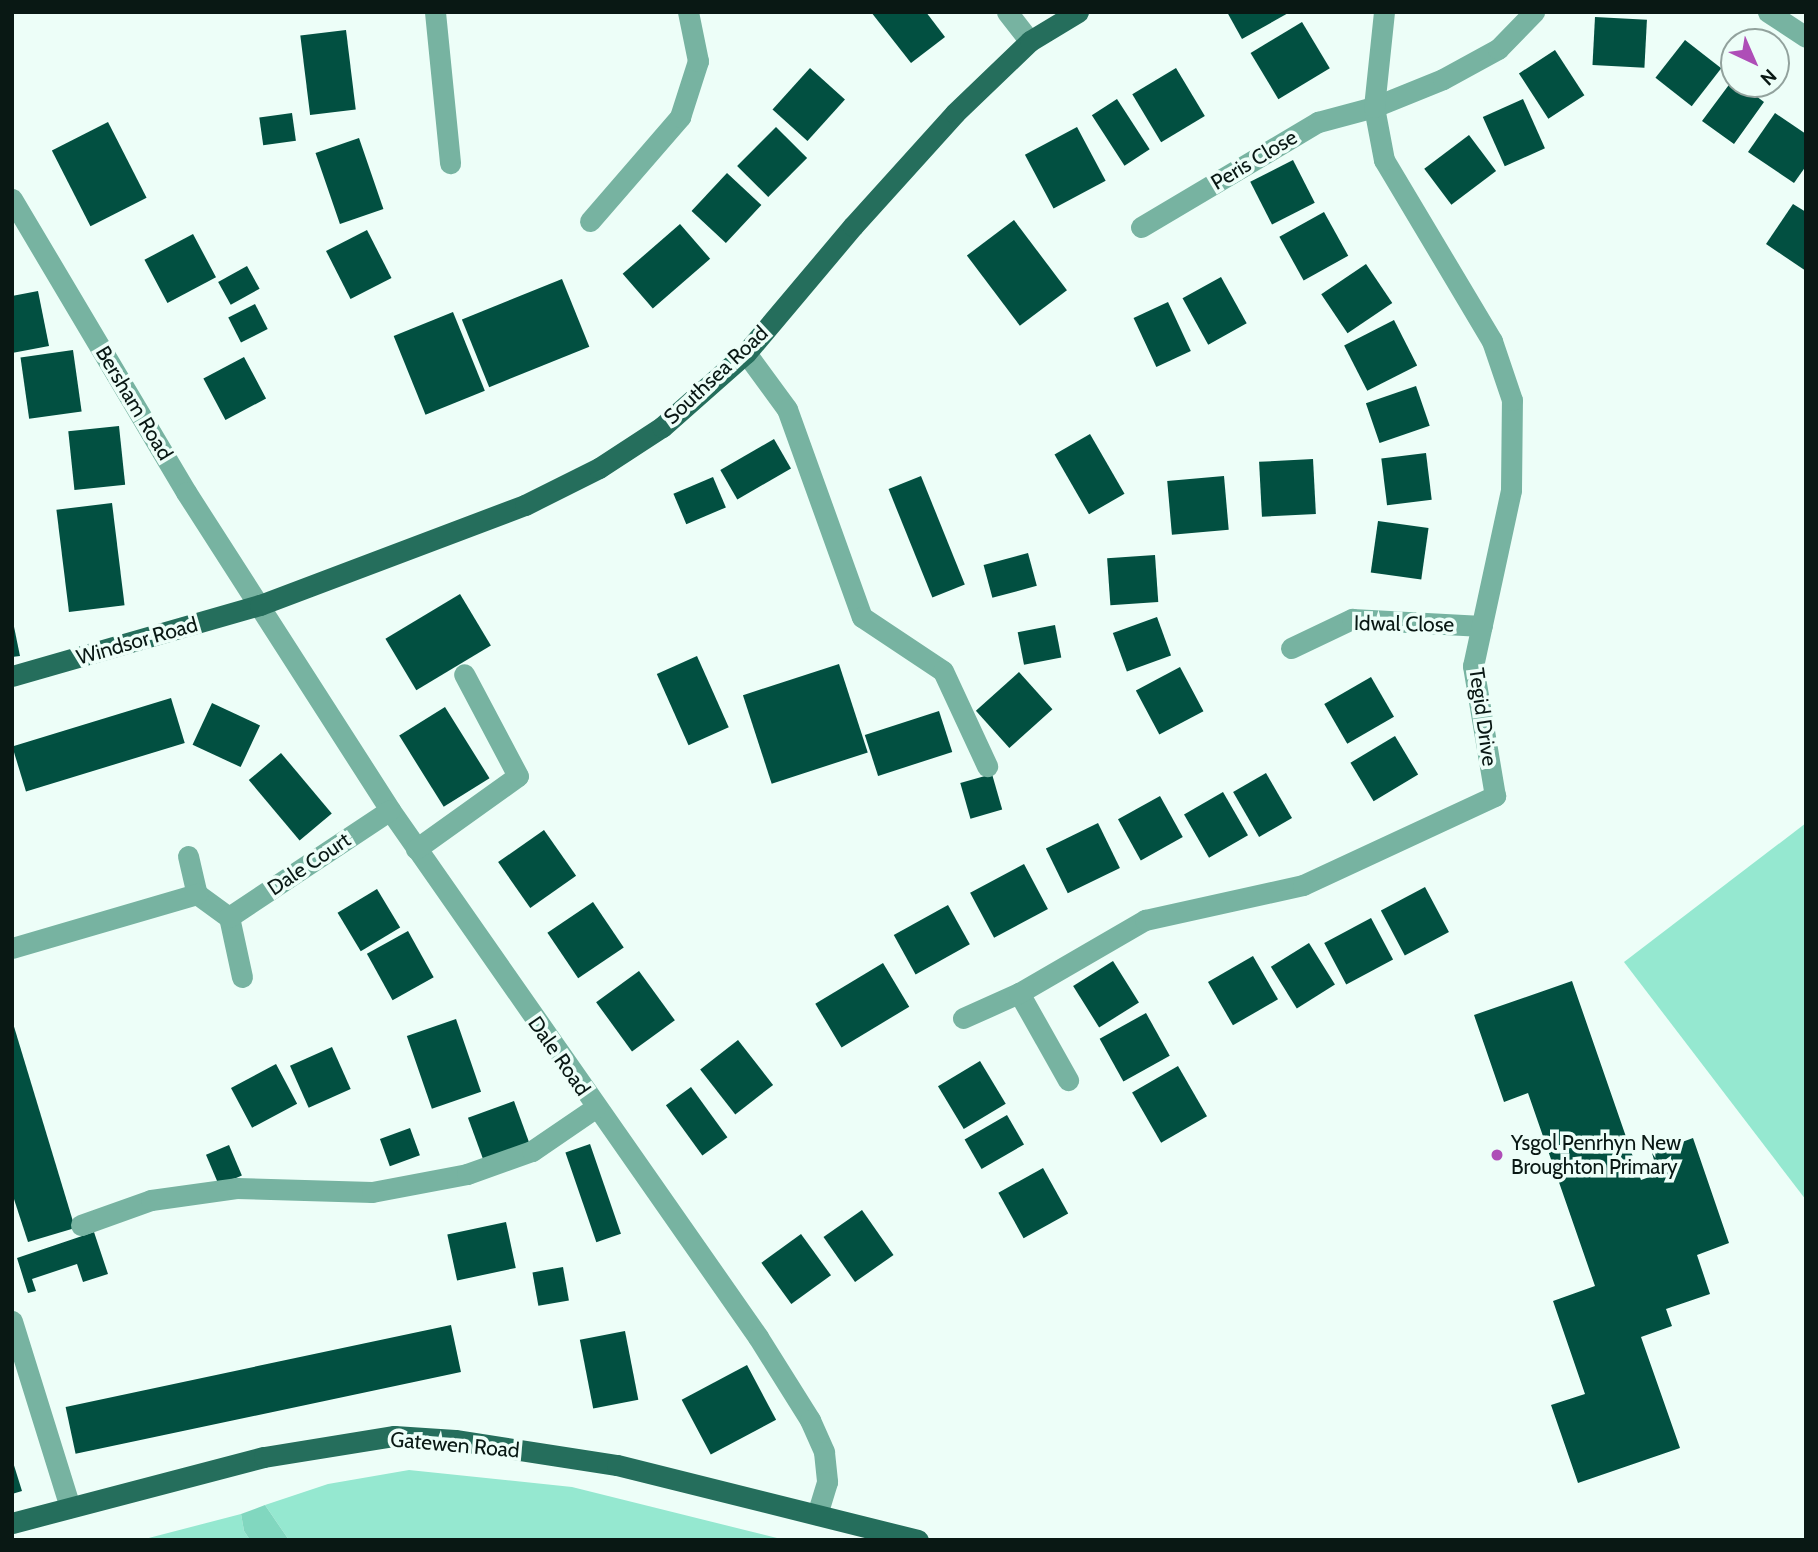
<!DOCTYPE html>
<style>
body{margin:0}
#map{position:relative;width:1818px;height:1552px;overflow:hidden;background:#edfef8;font-family:Cabin,sans-serif}
div>[style]{position:absolute}
[style*='--x']{left:calc(var(--x)*1px);top:calc(var(--y)*1px);width:calc(var(--w)*1px);rotate:calc(var(--a)*1deg)}
.green>*{inset:0;background:#95e8d0}
.forest>*{inset:0;background:#81d7bf}
.building>*{inset:0;background:#025041;transform-origin:0 0}
.minor>*{height:21px;margin:-10.5px;padding:0 10.5px;transform-origin:10.5px;border-radius:10.5px;background:#77b3a1}
.major>*{height:21px;margin:-10.5px;padding:0 10.5px;transform-origin:10.5px;border-radius:10.5px;background:#256e5c}
.dots>*{width:19px;height:19px;translate:-50% -50%;box-sizing:border-box;border:4px solid #edfef8;border-radius:50%}
span{translate:-50% -50%;white-space:nowrap;text-align:center;line-height:1.15;-webkit-text-stroke:7px #edfef8;paint-order:stroke}
.street-label{font-size:21px;color:#091814}
.poi-label{font-size:21px;color:#091814}
.left{translate:0 -50%;text-align:left}
.frame{position:absolute;inset:0;border:14px solid #091814;pointer-events:none}
.north{position:absolute;left:1720px;top:28px;width:70px;height:70px;box-sizing:border-box;background:#edfef8;border:2px solid #92a29d;border-radius:50%;rotate:136deg;font-size:19px;font-weight:700;line-height:28px;text-align:center;color:#091814}
.north::after{content:'';display:block;margin:auto;width:24px;height:32px;background:#ae4eb7;clip-path:polygon(50% 0,100% 100%,50% 72%,0 100%)}
</style>
<div id="map">
<div class="green">
<div style="clip-path:polygon(1806px 823px,1806px 1200px,1624px 962px)"></div>
<div style="clip-path:polygon(409px 1470px,572px 1487px,785px 1540px,289px 1540px,265px 1505px,328px 1484px)"></div>
<div style="clip-path:polygon(241px 1514px,244px 1531px,250px 1540px,141px 1540px)"></div>
</div>
<div class="forest">
<div style="clip-path:polygon(265px 1505px,289px 1540px,250px 1540px,244px 1531px,241px 1514px)"></div>
</div>
<div class="building">
<div style="clip-path:polygon(871px 12px,926px 12px,945px 37px,911px 63px)"></div>
<div style="clip-path:polygon(1227px 12px,1290px 12px,1242px 39px)"></div>
<div style="left:1595px;top:17px;width:52px;height:48px;rotate:3deg"></div>
<div style="left:1302px;top:22px;width:54px;height:60px;rotate:59deg"></div>
<div style="left:346px;top:30px;width:80px;height:46px;rotate:83deg"></div>
<div style="left:1685px;top:40px;width:46px;height:48px;rotate:38deg"></div>
<div style="left:1555px;top:50px;width:54px;height:43px;rotate:57deg"></div>
<div style="left:810px;top:68px;width:47px;height:56px;rotate:42deg"></div>
<div style="left:1176px;top:68px;width:56px;height:51px;rotate:59deg"></div>
<div style="clip-path:polygon(1734px 78px,1734px 84px,1740px 84px,1764px 102px,1734px 144px,1702px 121px)"></div>
<div style="left:1117px;top:99px;width:60px;height:30px;rotate:57deg"></div>
<div style="left:1523px;top:99px;width:54px;height:44px;rotate:66deg"></div>
<div style="left:292px;top:113px;width:28px;height:33px;rotate:82deg"></div>
<div style="clip-path:polygon(1775px 113px,1806px 134px,1806px 166px,1794px 183px,1748px 152px)"></div>
<div style="left:108px;top:122px;width:85px;height:63px;rotate:63deg"></div>
<div style="left:776px;top:127px;width:44px;height:55px;rotate:45deg"></div>
<div style="left:1077px;top:127px;width:61px;height:59px;rotate:62deg"></div>
<div style="left:1469px;top:135px;width:45px;height:56px;rotate:53deg"></div>
<div style="left:359px;top:138px;width:75px;height:46px;rotate:71deg"></div>
<div style="left:1293px;top:160px;width:48px;height:48px;rotate:63deg"></div>
<div style="left:727px;top:173px;width:47px;height:52px;rotate:43deg"></div>
<div style="clip-path:polygon(1793px 204px,1806px 212px,1806px 271px,1766px 244px)"></div>
<div style="left:1324px;top:212px;width:50px;height:51px;rotate:61deg"></div>
<div style="left:1014px;top:220px;width:88px;height:59px;rotate:53deg"></div>
<div style="left:680px;top:224px;width:46px;height:76px;rotate:49deg"></div>
<div style="left:367px;top:230px;width:54px;height:46px;rotate:63deg"></div>
<div style="left:193px;top:234px;width:49px;height:55px;rotate:62deg"></div>
<div style="left:1366px;top:264px;width:47px;height:54px;rotate:56deg"></div>
<div style="left:247px;top:266px;width:26px;height:33px;rotate:61deg"></div>
<div style="left:1221px;top:277px;width:53px;height:44px;rotate:61deg"></div>
<div style="left:562px;top:279px;width:73px;height:108px;rotate:68deg"></div>
<div style="clip-path:polygon(38px 291px,49px 346px,12px 353px,12px 296px)"></div>
<div style="left:1168px;top:302px;width:54px;height:38px;rotate:65deg"></div>
<div style="left:255px;top:304px;width:28px;height:30px;rotate:63deg"></div>
<div style="left:453px;top:312px;width:85px;height:64px;rotate:68deg"></div>
<div style="left:1394px;top:320px;width:51px;height:56px;rotate:63deg"></div>
<div style="left:73px;top:350px;width:62px;height:53px;rotate:82deg"></div>
<div style="left:244px;top:357px;width:47px;height:46px;rotate:62deg"></div>
<div style="left:1416px;top:386px;width:42px;height:53px;rotate:71deg"></div>
<div style="left:119px;top:426px;width:59px;height:51px;rotate:84deg"></div>
<div style="left:1090px;top:434px;width:69px;height:41px;rotate:60deg"></div>
<div style="left:774px;top:439px;width:34px;height:62px;rotate:60deg"></div>
<div style="left:1426px;top:453px;width:47px;height:45px;rotate:83deg"></div>
<div style="left:1313px;top:459px;width:55px;height:54px;rotate:87deg"></div>
<div style="left:921px;top:476px;width:117px;height:35px;rotate:68deg"></div>
<div style="left:1224px;top:476px;width:54px;height:57px;rotate:85deg"></div>
<div style="left:713px;top:477px;width:33px;height:43px;rotate:67deg"></div>
<div style="left:112px;top:503px;width:103px;height:56px;rotate:83deg"></div>
<div style="left:1378px;top:521px;width:51px;height:52px;rotate:8deg"></div>
<div style="left:1028px;top:553px;width:34px;height:46px;rotate:75deg"></div>
<div style="left:1155px;top:555px;width:47px;height:48px;rotate:86deg"></div>
<div style="left:460px;top:594px;width:60px;height:87px;rotate:59deg"></div>
<div style="clip-path:polygon(12px 617px,20px 656px,12px 657px)"></div>
<div style="left:1157px;top:617px;width:41px;height:47px;rotate:70deg"></div>
<div style="left:1055px;top:625px;width:33px;height:38px;rotate:79deg"></div>
<div style="left:697px;top:656px;width:78px;height:44px;rotate:66deg"></div>
<div style="left:839px;top:664px;width:93px;height:101px;rotate:72deg"></div>
<div style="left:1180px;top:667px;width:50px;height:50px;rotate:62deg"></div>
<div style="left:1019px;top:672px;width:50px;height:58px;rotate:48deg"></div>
<div style="left:1371px;top:677px;width:46px;height:54px;rotate:60deg"></div>
<div style="left:171px;top:698px;width:47px;height:166px;rotate:73deg"></div>
<div style="left:212px;top:703px;width:53px;height:46px;rotate:25deg"></div>
<div style="left:445px;top:707px;width:84px;height:54px;rotate:58deg"></div>
<div style="left:939px;top:711px;width:43px;height:78px;rotate:72deg"></div>
<div style="left:1395px;top:736px;width:45px;height:52px;rotate:59deg"></div>
<div style="left:281px;top:753px;width:79px;height:42px;rotate:50deg"></div>
<div style="left:1266px;top:773px;width:52px;height:38px;rotate:60deg"></div>
<div style="left:992px;top:774px;width:37px;height:33px;rotate:74deg"></div>
<div style="left:1223px;top:792px;width:50px;height:45px;rotate:60deg"></div>
<div style="left:1160px;top:796px;width:47px;height:48px;rotate:61deg"></div>
<div style="left:1098px;top:823px;width:50px;height:58px;rotate:64deg"></div>
<div style="left:544px;top:830px;width:56px;height:56px;rotate:55deg"></div>
<div style="left:1024px;top:864px;width:51px;height:61px;rotate:62deg"></div>
<div style="left:1425px;top:887px;width:51px;height:50px;rotate:62deg"></div>
<div style="left:377px;top:889px;width:45px;height:46px;rotate:59deg"></div>
<div style="left:593px;top:902px;width:55px;height:55px;rotate:56deg"></div>
<div style="left:948px;top:905px;width:45px;height:62px;rotate:61deg"></div>
<div style="left:1371px;top:918px;width:47px;height:53px;rotate:62deg"></div>
<div style="left:408px;top:931px;width:53px;height:47px;rotate:61deg"></div>
<div style="left:1309px;top:943px;width:49px;height:45px;rotate:58deg"></div>
<div style="left:1253px;top:956px;width:50px;height:52px;rotate:60deg"></div>
<div style="left:1113px;top:961px;width:49px;height:47px;rotate:58deg"></div>
<div style="left:883px;top:963px;width:51px;height:79px;rotate:59deg"></div>
<div style="left:639px;top:971px;width:61px;height:53px;rotate:54deg"></div>
<div style="clip-path:polygon(1572px 981px,1641px 1180px,1658px 1174px,1652px 1153px,1693px 1138px,1729px 1243px,1697px 1255px,1710px 1294px,1666px 1309px,1672px 1326px,1641px 1337px,1680px 1448px,1578px 1483px,1551px 1405px,1585px 1394px,1553px 1301px,1595px 1286px,1528px 1093px,1504px 1102px,1474px 1015px)"></div>
<div style="left:1146px;top:1013px;width:49px;height:53px;rotate:61deg"></div>
<div style="left:456px;top:1019px;width:77px;height:52px;rotate:71deg"></div>
<div style="clip-path:polygon(12px 1020px,75px 1228px,28px 1242px,12px 1193px)"></div>
<div style="left:738px;top:1040px;width:57px;height:48px;rotate:52deg"></div>
<div style="left:332px;top:1047px;width:46px;height:46px;rotate:66deg"></div>
<div style="left:980px;top:1061px;width:50px;height:49px;rotate:59deg"></div>
<div style="left:276px;top:1064px;width:45px;height:51px;rotate:62deg"></div>
<div style="left:1178px;top:1066px;width:58px;height:53px;rotate:60deg"></div>
<div style="left:691px;top:1087px;width:62px;height:31px;rotate:54deg"></div>
<div style="left:514px;top:1101px;width:48px;height:49px;rotate:70deg"></div>
<div style="left:1007px;top:1115px;width:34px;height:49px;rotate:60deg"></div>
<div style="left:410px;top:1128px;width:29px;height:32px;rotate:70deg"></div>
<div style="left:590px;top:1144px;width:95px;height:26px;rotate:71deg"></div>
<div style="left:229px;top:1145px;width:33px;height:25px;rotate:67deg"></div>
<div style="left:1043px;top:1168px;width:52px;height:51px;rotate:61deg"></div>
<div style="left:862px;top:1210px;width:55px;height:47px;rotate:55deg"></div>
<div style="left:506px;top:1222px;width:47px;height:60px;rotate:78deg"></div>
<div style="clip-path:polygon(94px 1232px,108px 1274px,83px 1282px,77px 1264px,32px 1279px,36px 1291px,28px 1293px,17px 1258px)"></div>
<div style="left:801px;top:1234px;width:51px;height:49px;rotate:54deg"></div>
<div style="left:563px;top:1267px;width:34px;height:31px;rotate:80deg"></div>
<div style="left:451px;top:1325px;width:48px;height:394px;rotate:78deg"></div>
<div style="left:625px;top:1331px;width:70px;height:46px;rotate:79deg"></div>
<div style="left:747px;top:1365px;width:62px;height:74px;rotate:62deg"></div>
<div style="clip-path:polygon(12px 1459px,22px 1491px,12px 1494px)"></div>
</div>
<div class="minor">
<div style="--x:435;--y:12;--w:152;--a:84.3"></div>
<div style="--x:1007;--y:12;--w:37;--a:52"></div>
<div style="--x:1768;--y:12;--w:45;--a:33.3"></div>
<div style="--x:12;--y:199;--w:341;--a:59.3"></div>
<div style="--x:186;--y:492;--w:378;--a:57.3"></div>
<div style="--x:390;--y:810;--w:643;--a:55.07"></div>
<div style="--x:758;--y:1337;--w:98;--a:57.9"></div>
<div style="--x:810;--y:1420;--w:35;--a:66"></div>
<div style="--x:824;--y:1452;--w:30;--a:84"></div>
<div style="--x:827;--y:1482;--w:34;--a:107"></div>
<div style="--x:590;--y:221;--w:138;--a:-49.1"></div>
<div style="--x:680;--y:117;--w:59;--a:-72.2"></div>
<div style="--x:698;--y:61;--w:50;--a:-101.5"></div>
<div style="--x:1141;--y:227;--w:206;--a:-30.7"></div>
<div style="--x:1318;--y:122;--w:58;--a:-15"></div>
<div style="--x:1374;--y:107;--w:74;--a:-22.1"></div>
<div style="--x:1443;--y:79;--w:63;--a:-28.6"></div>
<div style="--x:1498;--y:49;--w:52;--a:-45.8"></div>
<div style="--x:746;--y:353;--w:69;--a:53.8"></div>
<div style="--x:787;--y:409;--w:221;--a:70.2"></div>
<div style="--x:862;--y:617;--w:97;--a:33.7"></div>
<div style="--x:943;--y:671;--w:105;--a:65.1"></div>
<div style="--x:1291;--y:648;--w:68;--a:-25.4"></div>
<div style="--x:1352;--y:619;--w:130;--a:3.1"></div>
<div style="--x:416;--y:849;--w:125;--a:-35.6"></div>
<div style="--x:518;--y:776;--w:115;--a:-117.9"></div>
<div style="--x:188;--y:856;--w:39;--a:77"></div>
<div style="--x:197;--y:894;--w:39;--a:36"></div>
<div style="--x:12;--y:948;--w:193;--a:-16.3"></div>
<div style="--x:242;--y:977;--w:61;--a:-102.2"></div>
<div style="--x:229;--y:917;--w:193;--a:-33.6"></div>
<div style="--x:1019;--y:993;--w:100;--a:60.6"></div>
<div style="--x:963;--y:1018;--w:61;--a:-24.1"></div>
<div style="--x:1019;--y:993;--w:146;--a:-30.1"></div>
<div style="--x:1145;--y:920;--w:162;--a:-12.5"></div>
<div style="--x:1303;--y:885;--w:212;--a:-24.9"></div>
<div style="--x:1495;--y:796;--w:132;--a:-99.6"></div>
<div style="--x:1473;--y:666;--w:180;--a:-77.8"></div>
<div style="--x:1511;--y:490;--w:90;--a:-89.4"></div>
<div style="--x:1512;--y:400;--w:62;--a:-108.7"></div>
<div style="--x:1492;--y:341;--w:211;--a:-120.8"></div>
<div style="--x:1384;--y:160;--w:54;--a:-100.7"></div>
<div style="--x:1374;--y:107;--w:96;--a:-84"></div>
<div style="--x:81;--y:1225;--w:74;--a:-19.7"></div>
<div style="--x:151;--y:1200;--w:86;--a:-8"></div>
<div style="--x:236;--y:1188;--w:136;--a:1.7"></div>
<div style="--x:372;--y:1192;--w:97;--a:-10.7"></div>
<div style="--x:467;--y:1174;--w:69;--a:-19.5"></div>
<div style="--x:532;--y:1151;--w:76;--a:-34.3"></div>
<div style="--x:12;--y:1321;--w:195;--a:72.7"></div>
</div>
<div class="major">
<div style="--x:12;--y:676;--w:258;--a:-16"></div>
<div style="--x:260;--y:605;--w:283;--a:-20.7"></div>
<div style="--x:525;--y:505;--w:83;--a:-26.6"></div>
<div style="--x:599;--y:468;--w:75;--a:-33.1"></div>
<div style="--x:662;--y:427;--w:112;--a:-41.4"></div>
<div style="--x:746;--y:353;--w:166;--a:-49.9"></div>
<div style="--x:853;--y:226;--w:152;--a:-47.9"></div>
<div style="--x:955;--y:113;--w:104;--a:-43.8"></div>
<div style="--x:1030;--y:41;--w:56;--a:-31.1"></div>
<div style="--x:12;--y:1523;--w:260;--a:-14.7"></div>
<div style="--x:264;--y:1457;--w:132;--a:-9.2"></div>
<div style="--x:394;--y:1436;--w:61;--a:3.8"></div>
<div style="--x:455;--y:1440;--w:164;--a:8.8"></div>
<div style="--x:617;--y:1465;--w:310;--a:14"></div>
</div>
<div class="dots">
<div style="left:1497px;top:1155px;background:#ae4eb7"></div>
</div>
<div class="street-label">
<span style="left:1254px;top:160px;rotate:-31deg">Peris Close</span>
<span style="left:716px;top:375px;rotate:-43deg">Southsea Road</span>
<span style="left:134px;top:403px;rotate:59deg">Bersham Road</span>
<span style="left:1404px;top:624px;rotate:1deg">Idwal Close</span>
<span style="left:137px;top:641px;rotate:-16deg">Windsor Road</span>
<span style="left:1483px;top:717px;rotate:82deg">Tegid Drive</span>
<span style="left:309px;top:864px;rotate:-34deg">Dale Court</span>
<span style="left:559px;top:1056px;rotate:55deg">Dale Road</span>
<span style="left:455px;top:1445px;rotate:5deg">Gatewen Road</span>
</div>
<div class="poi-label">
<span class="left" style="left:1511px;top:1155px">Ysgol Penrhyn New<br>Broughton Primary</span>
</div>
<div class="frame"></div>
<div class="north">N</div>
</div>
